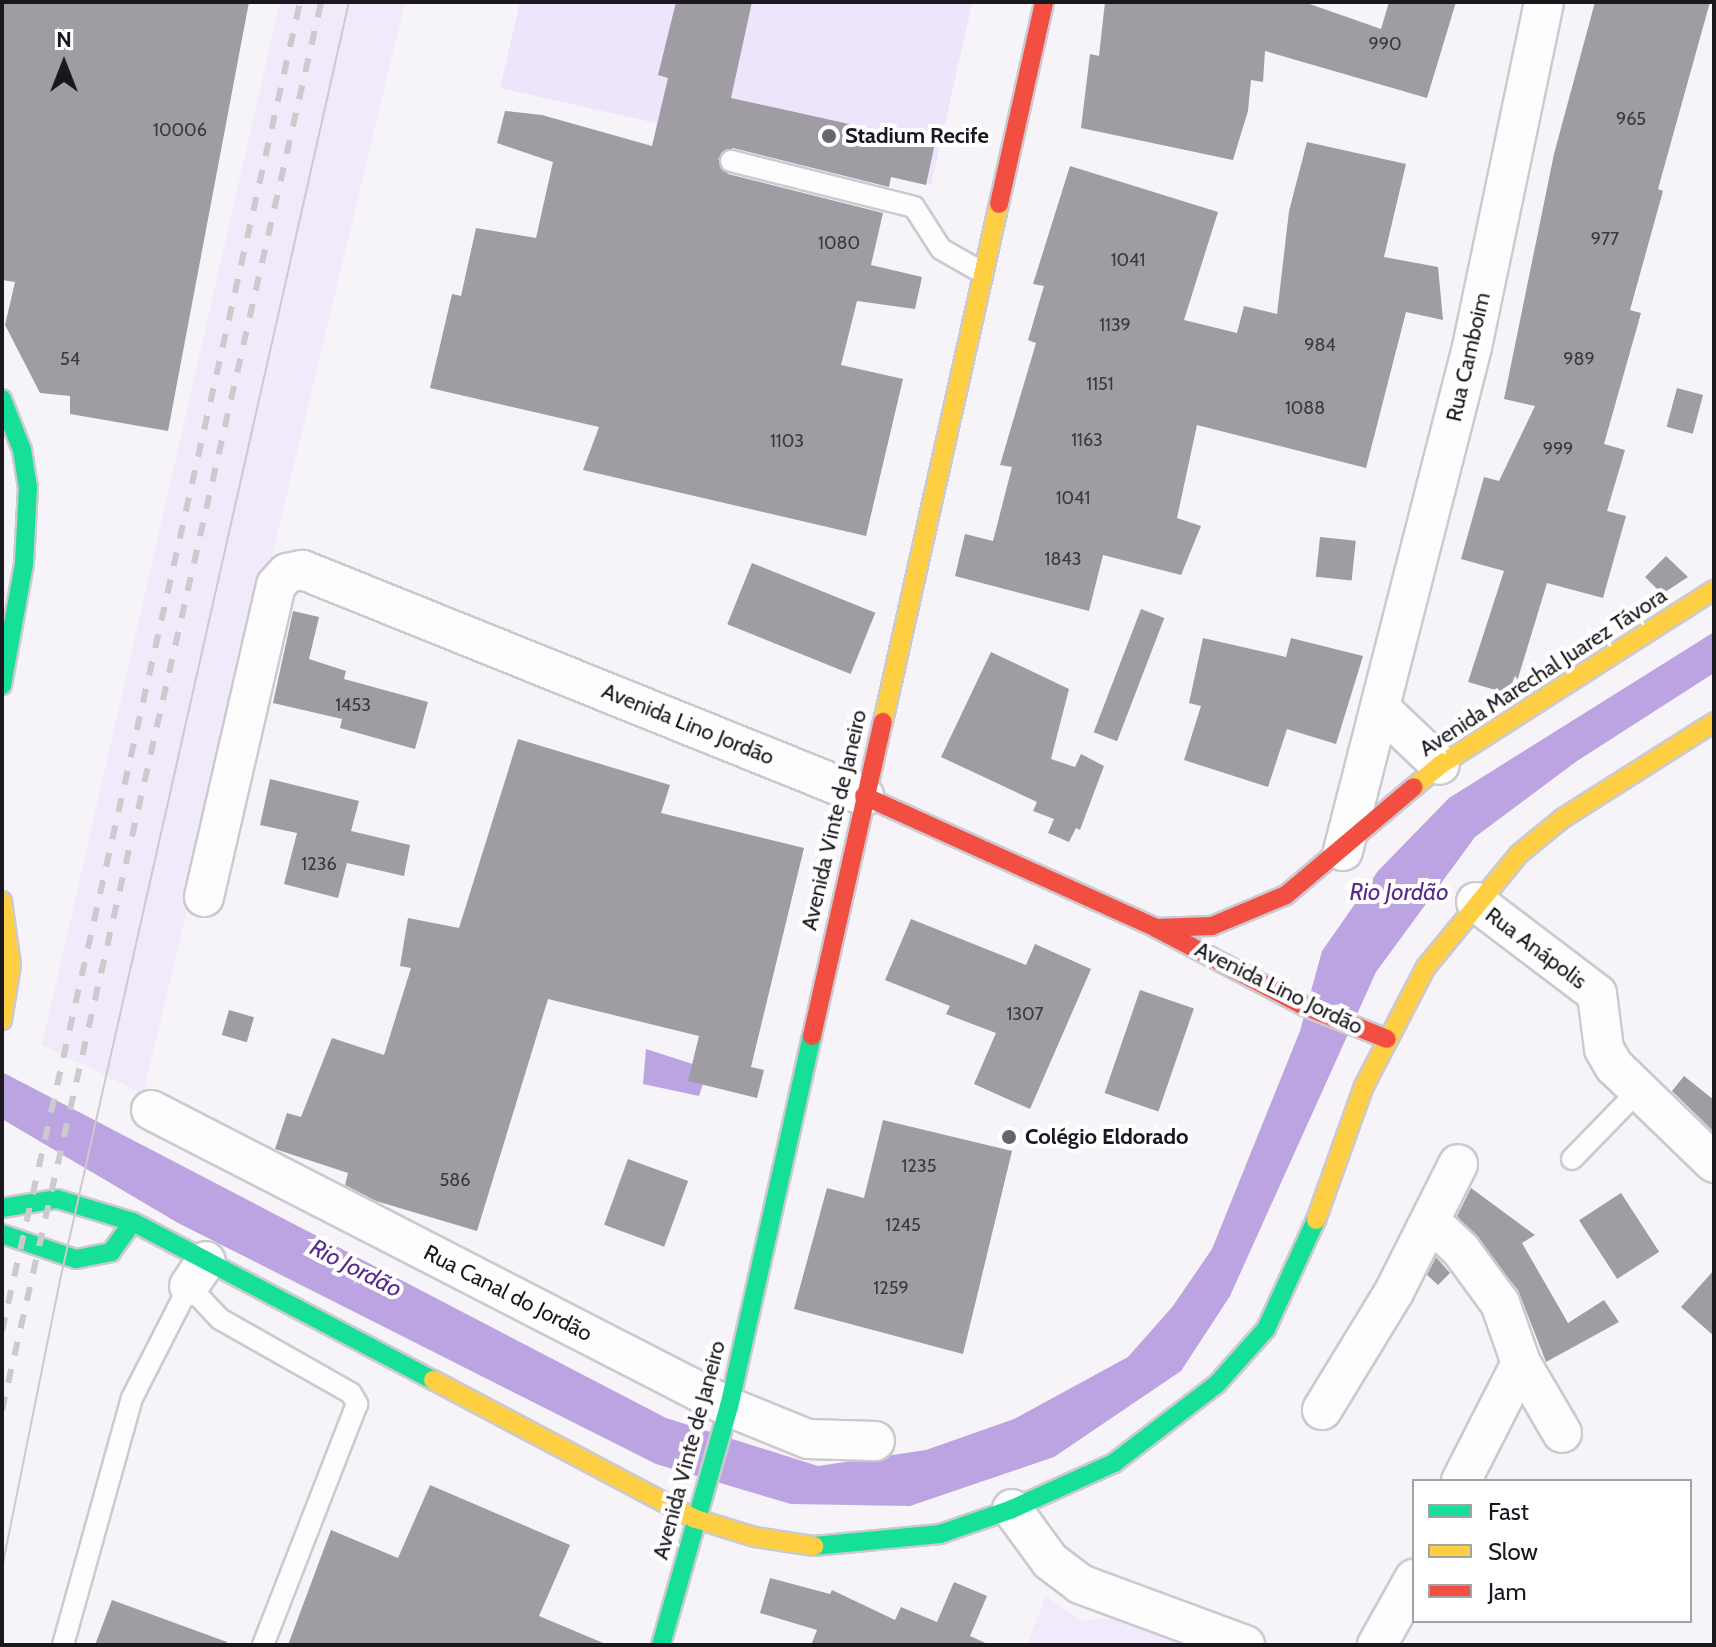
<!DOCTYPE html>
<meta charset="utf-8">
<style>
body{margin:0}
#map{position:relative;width:1716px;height:1647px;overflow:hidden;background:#f6f4f9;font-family:Cabin,sans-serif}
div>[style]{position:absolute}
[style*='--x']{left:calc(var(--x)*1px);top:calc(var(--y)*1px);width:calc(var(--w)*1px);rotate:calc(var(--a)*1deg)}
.built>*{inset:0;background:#f0eafb}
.green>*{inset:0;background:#ede5fb}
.water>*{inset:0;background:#bca4e2}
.building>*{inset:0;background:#9f9ca3;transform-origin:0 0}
.roads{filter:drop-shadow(2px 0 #ccc9d0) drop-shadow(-2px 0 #ccc9d0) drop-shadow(0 2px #ccc9d0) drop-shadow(0 -2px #ccc9d0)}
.lane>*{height:20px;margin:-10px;padding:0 10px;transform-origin:10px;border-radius:10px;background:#fefdfe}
.street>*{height:38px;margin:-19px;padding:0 19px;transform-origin:19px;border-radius:19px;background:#fefdfe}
.fast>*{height:18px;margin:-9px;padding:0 9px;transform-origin:9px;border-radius:9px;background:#16e098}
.slow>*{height:18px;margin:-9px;padding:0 9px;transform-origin:9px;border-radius:9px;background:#ffcf43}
.jam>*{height:18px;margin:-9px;padding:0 9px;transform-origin:9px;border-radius:9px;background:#f24e42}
.tram>*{height:2px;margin:-1px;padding:0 1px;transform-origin:1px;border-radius:1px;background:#cbcacc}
.rail>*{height:6px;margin-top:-3px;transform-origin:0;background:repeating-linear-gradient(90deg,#cbcacc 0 14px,transparent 0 28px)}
.dots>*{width:22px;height:22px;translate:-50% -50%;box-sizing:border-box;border:4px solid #fff;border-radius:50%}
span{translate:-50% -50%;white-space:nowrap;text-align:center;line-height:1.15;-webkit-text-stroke:8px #fff;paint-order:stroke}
.number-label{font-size:18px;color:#3b3840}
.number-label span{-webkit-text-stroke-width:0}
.poi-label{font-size:22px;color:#1a171f;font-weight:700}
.left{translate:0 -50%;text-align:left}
.street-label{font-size:22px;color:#1a171f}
.water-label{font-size:24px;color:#592b8f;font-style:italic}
.frame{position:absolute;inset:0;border:4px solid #1a171f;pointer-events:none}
.legend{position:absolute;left:1412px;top:1479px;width:280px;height:144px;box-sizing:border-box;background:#fff;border:2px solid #a3a2a5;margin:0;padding:10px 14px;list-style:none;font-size:24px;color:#1a171f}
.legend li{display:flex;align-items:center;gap:16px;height:40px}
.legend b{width:40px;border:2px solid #a3a2a5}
.north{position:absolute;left:24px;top:24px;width:80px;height:80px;-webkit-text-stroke:6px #fff;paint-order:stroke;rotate:0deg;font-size:22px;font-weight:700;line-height:32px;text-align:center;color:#1a171f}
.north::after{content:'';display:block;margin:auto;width:28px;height:36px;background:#1a171f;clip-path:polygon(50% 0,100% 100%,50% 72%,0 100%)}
</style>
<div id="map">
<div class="built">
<div style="clip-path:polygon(280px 2px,405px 2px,143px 1094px,42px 1045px)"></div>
<div style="clip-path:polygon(1046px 1596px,1081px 1621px,1132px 1616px,1205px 1645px,1027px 1645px)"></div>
</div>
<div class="green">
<div style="clip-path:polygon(520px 2px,964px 2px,972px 4px,931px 185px,500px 88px)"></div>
</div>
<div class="water">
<div style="clip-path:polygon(1714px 632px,1714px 673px,1577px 761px,1475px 837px,1376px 972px,1230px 1296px,1181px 1371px,1054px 1457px,910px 1506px,791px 1504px,656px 1464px,178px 1223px,2px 1119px,2px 1072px,666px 1418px,818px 1466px,926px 1450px,1014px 1419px,1128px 1357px,1173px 1306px,1212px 1249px,1300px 1031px,1322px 951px,1378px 871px,1449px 798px)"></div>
<div style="clip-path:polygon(646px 1049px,708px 1069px,699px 1096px,643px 1084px)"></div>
</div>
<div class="building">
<div style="clip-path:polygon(2px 2px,249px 2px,168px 431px,70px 414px,70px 396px,40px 393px,5px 325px,15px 282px,2px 280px)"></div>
<div style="clip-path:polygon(676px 2px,752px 2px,731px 98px,935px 143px,926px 185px,891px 177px,889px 187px,733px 148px,718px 159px,728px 174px,883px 213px,871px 265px,922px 277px,915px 309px,857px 301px,841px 365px,903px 379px,866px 536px,583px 470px,599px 427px,430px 388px,452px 294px,461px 296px,476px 228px,536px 238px,553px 162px,497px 143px,505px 111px,542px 115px,652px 146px,668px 78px,658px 75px)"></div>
<div style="clip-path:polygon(1105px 2px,1304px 2px,1381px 29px,1389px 2px,1456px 2px,1427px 98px,1265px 51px,1263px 82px,1251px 80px,1248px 111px,1233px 160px,1081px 128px,1090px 54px,1099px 56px)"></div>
<div style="clip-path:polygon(1595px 2px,1710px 2px,1658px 189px,1663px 191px,1630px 310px,1641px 313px,1604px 444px,1625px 450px,1607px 511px,1626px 516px,1603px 598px,1547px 583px,1515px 688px,1506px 693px,1468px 682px,1504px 571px,1461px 559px,1484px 477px,1499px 481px,1535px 406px,1504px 399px,1554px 154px)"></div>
<div style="clip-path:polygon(1307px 142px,1406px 164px,1384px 257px,1438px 267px,1443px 320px,1406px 312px,1366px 468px,1197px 425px,1177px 518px,1201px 526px,1181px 575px,1103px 555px,1089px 611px,955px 576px,965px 534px,993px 541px,1012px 467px,1000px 465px,1036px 343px,1028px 340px,1044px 286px,1033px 284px,1070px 166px,1218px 212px,1184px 320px,1237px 333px,1244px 306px,1277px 314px,1289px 211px)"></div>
<div style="left:1677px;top:388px;width:27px;height:40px;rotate:15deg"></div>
<div style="left:1320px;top:537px;width:36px;height:40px;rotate:6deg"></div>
<div style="clip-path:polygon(1666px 556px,1688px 577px,1662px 594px,1645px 577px)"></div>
<div style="left:752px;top:563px;width:133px;height:66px;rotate:22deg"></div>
<div style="left:1141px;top:609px;width:25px;height:132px;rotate:21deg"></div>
<div style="clip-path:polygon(293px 611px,319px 617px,309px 659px,346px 671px,344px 679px,428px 702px,415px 749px,340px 728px,342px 719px,273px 703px)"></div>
<div style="clip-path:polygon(1203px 638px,1286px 657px,1291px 638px,1363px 656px,1336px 744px,1287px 729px,1268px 787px,1184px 760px,1201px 706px,1189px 703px)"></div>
<div style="clip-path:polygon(991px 652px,1069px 689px,1051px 759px,1075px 767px,1081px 754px,1104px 766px,1080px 830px,1076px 828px,1069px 842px,1048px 833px,1054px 819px,1033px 811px,1037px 802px,941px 757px)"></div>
<div style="clip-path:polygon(518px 739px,670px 785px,661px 813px,804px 848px,751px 1067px,764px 1070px,757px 1098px,688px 1081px,699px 1036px,548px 999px,477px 1231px,376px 1201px,345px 1185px,348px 1173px,275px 1149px,287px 1113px,301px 1117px,332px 1038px,384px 1055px,411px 968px,400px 966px,408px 918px,459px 928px)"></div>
<div style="clip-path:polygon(270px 779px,359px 801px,351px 831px,410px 845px,404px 876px,347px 863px,338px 898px,284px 884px,297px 833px,260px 825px)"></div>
<div style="clip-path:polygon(911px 919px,1026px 965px,1035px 944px,1091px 969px,1030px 1109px,974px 1084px,996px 1033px,946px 1014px,950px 1006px,885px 980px)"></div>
<div style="left:1140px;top:990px;width:57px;height:109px;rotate:19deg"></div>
<div style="left:229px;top:1010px;width:26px;height:26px;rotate:16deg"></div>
<div style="clip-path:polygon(1684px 1076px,1714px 1100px,1714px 1132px,1672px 1091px)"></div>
<div style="clip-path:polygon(883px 1120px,1012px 1151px,963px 1354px,794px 1309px,827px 1188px,864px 1198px)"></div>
<div style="left:628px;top:1159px;width:64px;height:70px;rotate:20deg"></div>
<div style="clip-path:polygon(1471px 1188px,1535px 1235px,1522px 1243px,1568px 1323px,1604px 1300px,1619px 1322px,1546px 1362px,1518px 1290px,1457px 1216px)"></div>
<div style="left:1621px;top:1193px;width:70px;height:50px;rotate:57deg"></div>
<div style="clip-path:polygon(1436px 1257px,1450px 1273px,1438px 1285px,1427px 1275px)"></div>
<div style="clip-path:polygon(1714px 1270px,1714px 1336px,1681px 1307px)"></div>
<div style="clip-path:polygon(430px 1485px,570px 1545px,539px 1616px,608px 1645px,288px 1645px,331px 1530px,398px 1558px)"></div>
<div style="clip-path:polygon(770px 1578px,830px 1594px,832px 1590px,895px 1620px,901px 1607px,937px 1622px,954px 1582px,987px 1596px,970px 1636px,990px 1645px,811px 1645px,817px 1630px,760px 1613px)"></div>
<div style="clip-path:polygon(112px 1600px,227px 1642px,226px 1645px,95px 1645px)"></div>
</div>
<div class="roads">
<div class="lane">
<div style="--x:731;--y:161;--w:189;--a:14.1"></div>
<div style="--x:914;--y:207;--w:50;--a:57.3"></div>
<div style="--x:941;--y:249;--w:48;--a:29.7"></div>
<div style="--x:1572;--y:1159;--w:96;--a:-45.8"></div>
<div style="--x:63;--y:1645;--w:256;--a:-74.4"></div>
<div style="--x:132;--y:1398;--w:126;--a:-63"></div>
<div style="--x:189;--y:1286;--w:45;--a:46.8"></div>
<div style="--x:220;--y:1319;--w:150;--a:29.5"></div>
<div style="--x:351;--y:1393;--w:13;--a:61"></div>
<div style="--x:357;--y:1404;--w:259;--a:111.3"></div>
</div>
<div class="street">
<div style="--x:1381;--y:709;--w:81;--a:43.5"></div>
<div style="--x:1343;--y:851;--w:520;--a:-75.64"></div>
<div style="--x:1472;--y:347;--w:352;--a:-78.2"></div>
<div style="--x:204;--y:897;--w:320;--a:-77"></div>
<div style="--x:276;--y:585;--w:16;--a:-47"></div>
<div style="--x:287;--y:573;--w:16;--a:-11"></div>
<div style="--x:303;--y:570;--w:605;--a:21.94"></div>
<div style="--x:1476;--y:902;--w:152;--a:37.2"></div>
<div style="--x:1597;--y:994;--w:55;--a:82.7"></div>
<div style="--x:1604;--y:1049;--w:20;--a:60"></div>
<div style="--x:1614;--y:1066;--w:139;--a:44.1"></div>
<div style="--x:151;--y:1110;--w:650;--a:27.2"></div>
<div style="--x:729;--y:1407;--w:85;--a:22.1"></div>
<div style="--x:808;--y:1439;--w:67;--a:1.7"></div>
<div style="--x:1431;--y:1222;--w:41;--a:43"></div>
<div style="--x:1461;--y:1250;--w:66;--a:53.7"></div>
<div style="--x:1500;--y:1303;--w:64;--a:70.7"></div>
<div style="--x:1521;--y:1363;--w:81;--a:59.6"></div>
<div style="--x:189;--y:1286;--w:30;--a:-56"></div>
<div style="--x:1322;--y:1410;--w:138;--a:-58.6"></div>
<div style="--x:1394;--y:1292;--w:143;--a:-63.4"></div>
<div style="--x:1461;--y:1481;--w:132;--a:-63"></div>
<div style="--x:1012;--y:1509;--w:64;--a:53.8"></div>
<div style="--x:1050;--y:1561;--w:38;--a:37"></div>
<div style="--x:1080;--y:1584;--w:176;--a:20.3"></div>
<div style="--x:1377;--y:1645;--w:76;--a:-60.7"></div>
</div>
<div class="fast">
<div style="--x:2;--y:399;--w:55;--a:68.6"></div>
<div style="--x:22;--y:450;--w:37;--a:81"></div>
<div style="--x:28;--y:487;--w:77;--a:93"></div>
<div style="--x:24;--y:564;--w:123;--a:100.3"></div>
<div style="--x:2;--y:1208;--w:56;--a:-9.3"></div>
<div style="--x:57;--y:1199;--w:79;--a:16.8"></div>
<div style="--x:133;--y:1222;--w:339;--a:27.8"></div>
<div style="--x:2;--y:1234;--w:78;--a:18.7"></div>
<div style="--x:76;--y:1259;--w:36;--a:-11"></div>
<div style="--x:111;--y:1252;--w:37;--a:-54"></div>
<div style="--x:814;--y:1546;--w:127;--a:-5.4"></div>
<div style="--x:940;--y:1534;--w:76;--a:-19.1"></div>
<div style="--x:1012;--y:1509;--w:112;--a:-24.3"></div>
<div style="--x:1114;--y:1463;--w:130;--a:-37.5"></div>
<div style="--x:1217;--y:1384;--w:74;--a:-48.3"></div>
<div style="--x:1266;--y:1329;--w:120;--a:-65.4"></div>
<div style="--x:661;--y:1645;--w:248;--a:-74.1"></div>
<div style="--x:729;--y:1407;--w:380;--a:-77.4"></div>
</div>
<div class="slow">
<div style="--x:883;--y:722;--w:531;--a:-77.38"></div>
<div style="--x:1414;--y:787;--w:34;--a:-40"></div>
<div style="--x:1440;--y:765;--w:325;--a:-32.6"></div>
<div style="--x:2;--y:901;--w:65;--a:82"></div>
<div style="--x:11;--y:965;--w:56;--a:99.3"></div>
<div style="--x:1316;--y:1220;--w:142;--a:-70.3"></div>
<div style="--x:1364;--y:1086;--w:134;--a:-62.5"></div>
<div style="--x:1426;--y:967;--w:146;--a:-50.5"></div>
<div style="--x:1519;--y:854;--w:57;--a:-39.3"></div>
<div style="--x:1563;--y:818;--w:179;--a:-32.4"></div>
<div style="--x:433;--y:1380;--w:297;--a:27.9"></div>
<div style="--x:696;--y:1519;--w:62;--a:17"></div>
<div style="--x:755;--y:1537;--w:60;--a:8.7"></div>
</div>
<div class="jam">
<div style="--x:999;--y:204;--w:207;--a:-77.4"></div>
<div style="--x:864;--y:796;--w:320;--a:24.3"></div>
<div style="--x:1156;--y:928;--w:167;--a:27.8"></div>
<div style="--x:1304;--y:1006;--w:89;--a:21.7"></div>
<div style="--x:1156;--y:928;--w:56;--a:-2"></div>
<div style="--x:1212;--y:926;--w:80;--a:-22.7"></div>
<div style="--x:1286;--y:895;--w:167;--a:-40.2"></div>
<div style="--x:812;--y:1036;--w:322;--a:-77.3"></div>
</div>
</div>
<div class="tram">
<div style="--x:2;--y:1568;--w:294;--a:-78.6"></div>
<div style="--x:60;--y:1280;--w:1310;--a:-77.26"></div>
</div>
<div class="rail">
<div style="--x:2;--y:1331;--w:1362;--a:-77.36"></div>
<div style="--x:2;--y:1410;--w:1444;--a:-77.23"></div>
</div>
<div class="dots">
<div style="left:829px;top:136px;background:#67646b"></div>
<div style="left:1009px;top:1137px;background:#67646b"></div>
</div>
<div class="number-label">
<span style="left:1385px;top:44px">990</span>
<span style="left:1631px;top:119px">965</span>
<span style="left:180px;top:130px">10006</span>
<span style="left:1605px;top:239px">977</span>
<span style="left:839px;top:243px">1080</span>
<span style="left:1128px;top:260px">1041</span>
<span style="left:1115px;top:325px">1139</span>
<span style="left:1320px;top:345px">984</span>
<span style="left:70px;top:359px">54</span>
<span style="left:1579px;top:359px">989</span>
<span style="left:1100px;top:384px">1151</span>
<span style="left:1305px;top:408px">1088</span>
<span style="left:1087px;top:440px">1163</span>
<span style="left:787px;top:441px">1103</span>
<span style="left:1558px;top:449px">999</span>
<span style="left:1073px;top:498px">1041</span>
<span style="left:1063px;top:559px">1843</span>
<span style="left:353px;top:705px">1453</span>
<span style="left:319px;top:864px">1236</span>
<span style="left:1025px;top:1014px">1307</span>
<span style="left:919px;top:1166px">1235</span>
<span style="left:455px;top:1180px">586</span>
<span style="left:903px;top:1225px">1245</span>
<span style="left:891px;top:1288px">1259</span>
</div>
<div class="poi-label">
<span class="left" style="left:845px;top:136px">Stadium Recife</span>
<span class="left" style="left:1025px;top:1137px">Colégio Eldorado</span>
</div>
<div class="street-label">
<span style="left:1468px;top:357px;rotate:-77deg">Rua Camboim</span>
<span style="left:1543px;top:672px;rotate:-33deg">Avenida Marechal Juarez Távora</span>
<span style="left:688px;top:724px;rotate:22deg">Avenida Lino Jordão</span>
<span style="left:834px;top:820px;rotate:-77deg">Avenida Vinte de Janeiro</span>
<span style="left:1536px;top:948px;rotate:37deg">Rua Anápolis</span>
<span style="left:1279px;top:988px;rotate:26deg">Avenida Lino Jordão</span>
<span style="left:508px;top:1293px;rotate:27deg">Rua Canal do Jordão</span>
<span style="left:689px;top:1450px;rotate:-75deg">Avenida Vinte de Janeiro</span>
</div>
<div class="water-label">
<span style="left:1399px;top:892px">Rio Jordão</span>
<span style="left:356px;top:1268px;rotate:27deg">Rio Jordão</span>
</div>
<div class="frame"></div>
<ul class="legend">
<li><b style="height:10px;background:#16e098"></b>Fast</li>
<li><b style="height:10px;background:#ffcf43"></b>Slow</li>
<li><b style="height:10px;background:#f24e42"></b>Jam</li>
</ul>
<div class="north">N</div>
</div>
